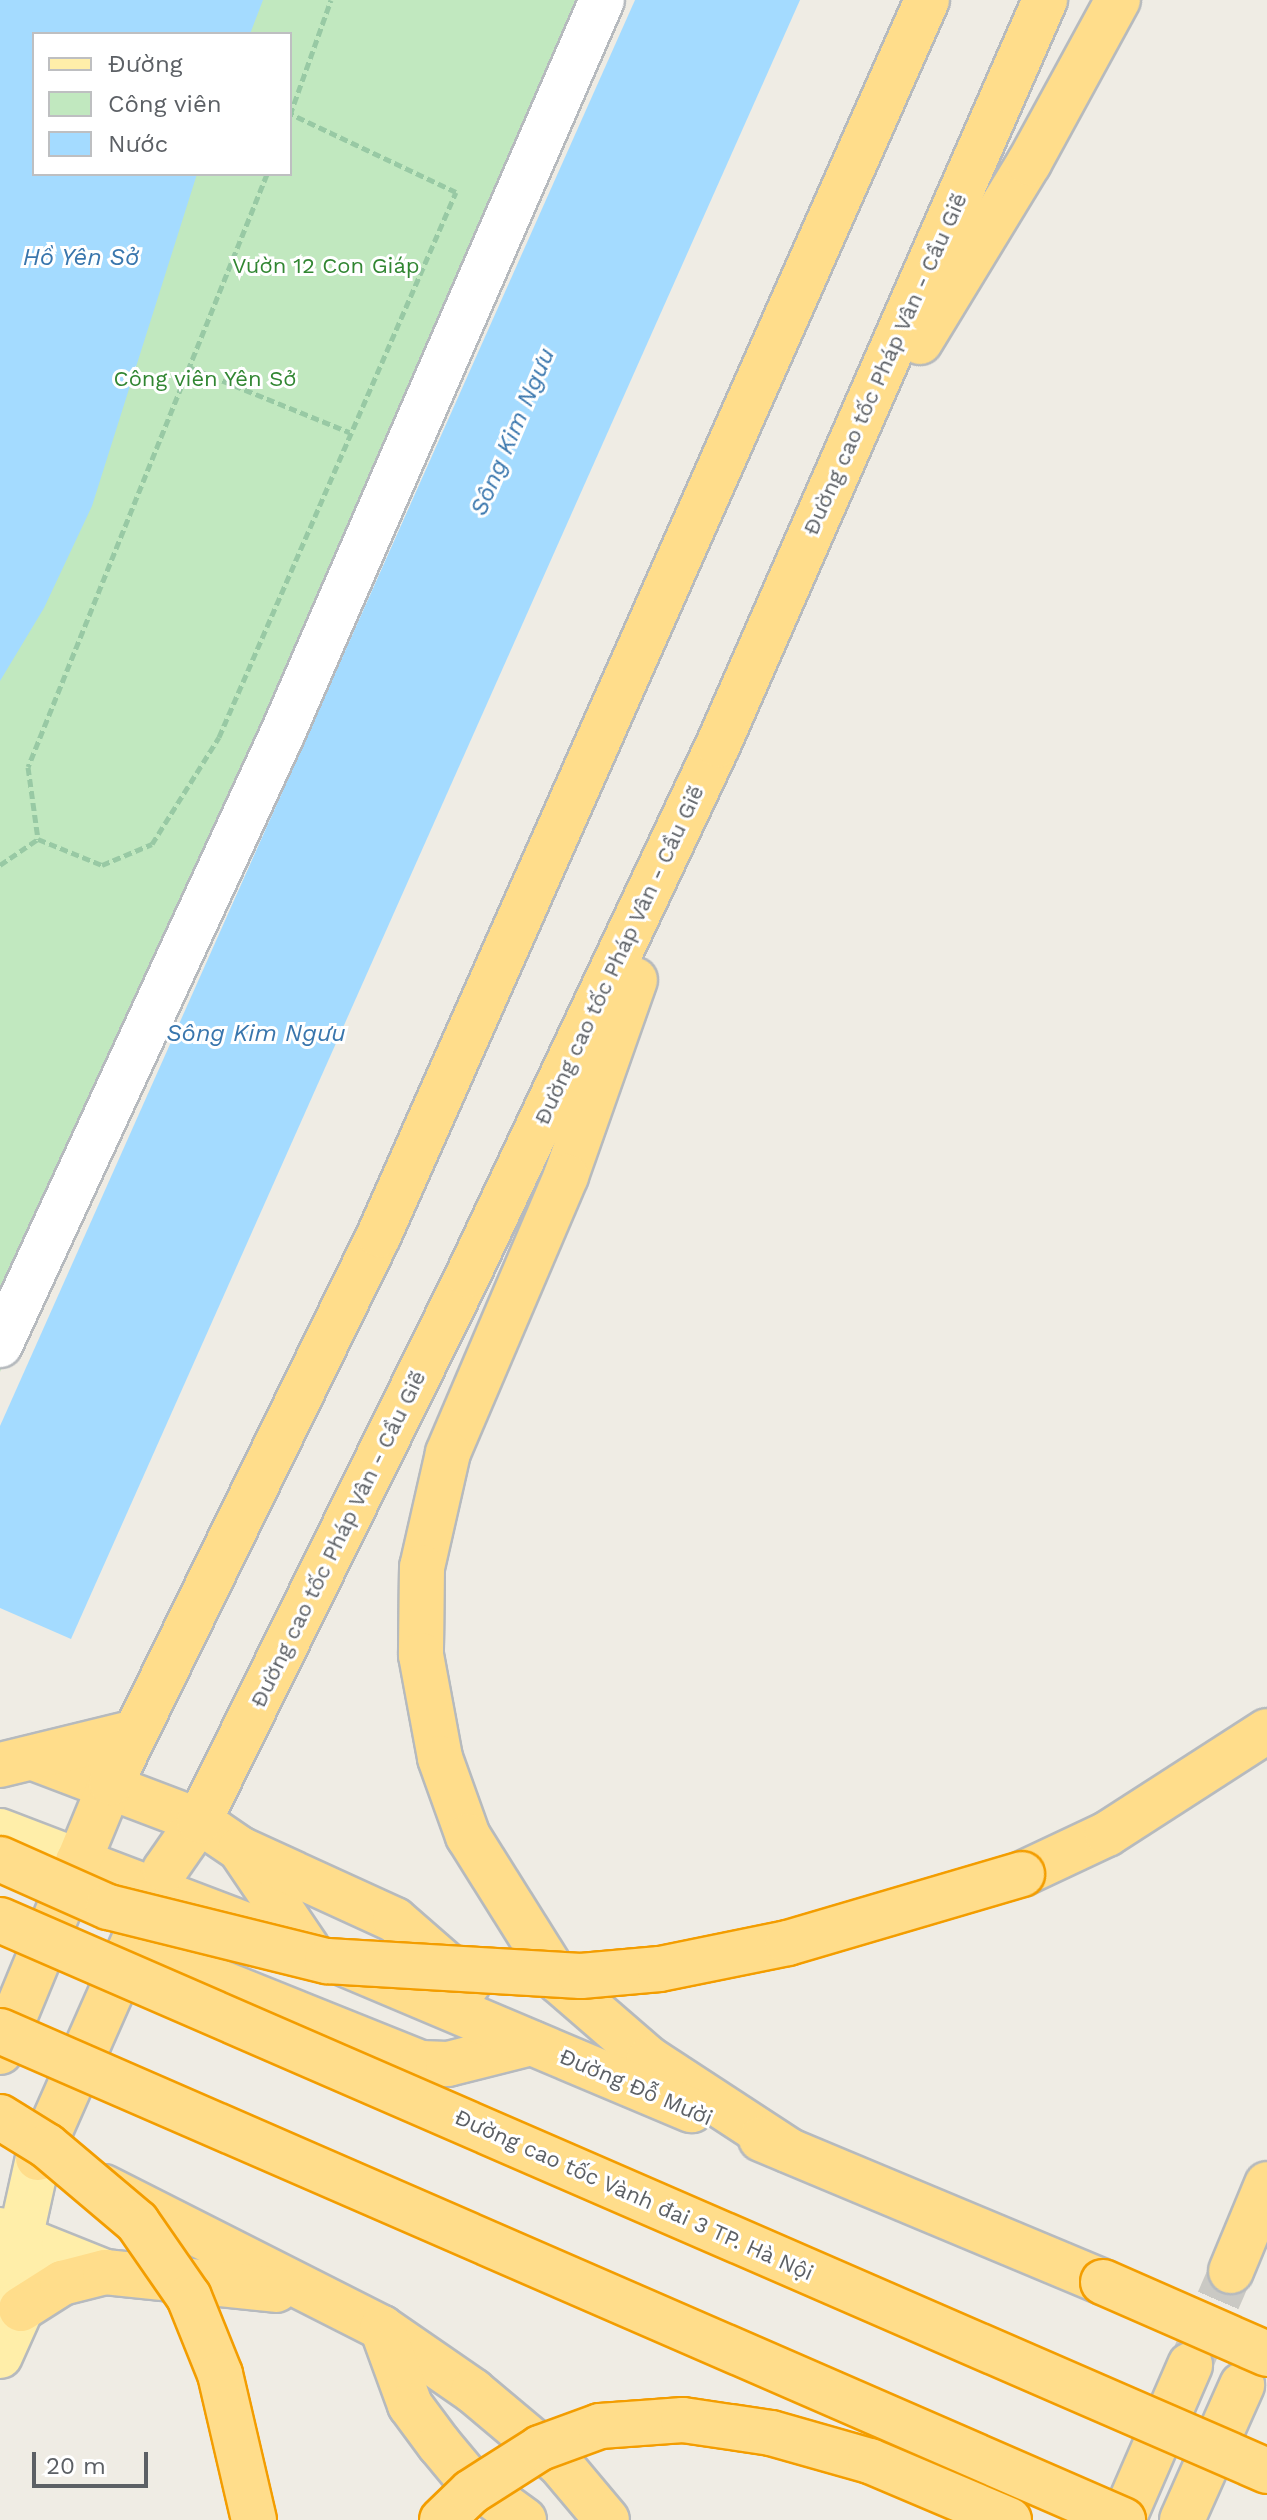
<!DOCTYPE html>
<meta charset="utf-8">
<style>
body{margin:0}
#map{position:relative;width:1267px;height:2520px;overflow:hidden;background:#efece4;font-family:"Work Sans",sans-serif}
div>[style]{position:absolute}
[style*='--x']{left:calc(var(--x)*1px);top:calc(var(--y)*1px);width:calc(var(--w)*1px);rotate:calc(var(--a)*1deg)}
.green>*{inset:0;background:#c1e8bf}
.water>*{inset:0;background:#a4dbff}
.highway-tunnel>*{height:44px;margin-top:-22px;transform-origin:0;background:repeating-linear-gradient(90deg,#cac9c4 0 44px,transparent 0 66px)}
.path>*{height:5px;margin-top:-2.5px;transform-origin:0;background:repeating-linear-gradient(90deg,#98c9a4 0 8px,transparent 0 12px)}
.roads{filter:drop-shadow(2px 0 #b6babe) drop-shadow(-2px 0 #b6babe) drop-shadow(0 2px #b6babe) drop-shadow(0 -2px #b6babe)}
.minor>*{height:44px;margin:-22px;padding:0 22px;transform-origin:22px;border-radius:22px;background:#fff}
.major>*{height:44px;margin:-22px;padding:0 22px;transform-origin:22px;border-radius:22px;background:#ffeea9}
.highway>*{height:44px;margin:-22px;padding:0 22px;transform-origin:22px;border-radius:22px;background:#ffdd8b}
.bridges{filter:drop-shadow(2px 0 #f39d00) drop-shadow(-2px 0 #f39d00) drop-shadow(0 2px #f39d00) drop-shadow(0 -2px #f39d00)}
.highway-bridge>*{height:44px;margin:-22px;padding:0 22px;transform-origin:22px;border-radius:22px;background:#ffdd8b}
span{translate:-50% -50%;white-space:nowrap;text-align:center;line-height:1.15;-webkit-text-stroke:6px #fff;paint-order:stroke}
.park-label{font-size:22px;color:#318632}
.street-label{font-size:22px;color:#5c6065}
.water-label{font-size:24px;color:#3976ad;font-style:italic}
.legend{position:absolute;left:32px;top:32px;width:260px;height:144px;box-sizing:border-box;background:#fff;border:2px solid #bebfc1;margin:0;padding:10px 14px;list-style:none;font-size:24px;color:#5c6065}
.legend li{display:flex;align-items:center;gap:16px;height:40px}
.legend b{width:40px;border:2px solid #bebfc1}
.scale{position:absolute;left:32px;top:2452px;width:116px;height:36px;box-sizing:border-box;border:4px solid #5c6065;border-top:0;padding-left:10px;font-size:24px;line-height:28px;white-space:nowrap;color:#5c6065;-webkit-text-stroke:6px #fff;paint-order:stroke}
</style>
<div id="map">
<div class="green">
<div style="clip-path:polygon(evenodd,0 0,589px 0,0 1372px,0 0,34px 34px,290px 34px,290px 174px,34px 174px,34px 34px)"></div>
</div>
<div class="water">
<div style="clip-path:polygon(0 0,263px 0,250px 34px,34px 34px,34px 174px,197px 174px,92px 506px,44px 608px,0 681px)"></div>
<div style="clip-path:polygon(635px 0,800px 0,71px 1639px,0 1608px,0 1426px)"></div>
</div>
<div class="highway-tunnel">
<div style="--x:1192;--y:2361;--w:98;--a:-66.6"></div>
</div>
<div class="path">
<div style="--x:290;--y:115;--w:122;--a:-70.4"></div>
<div style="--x:267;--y:174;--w:639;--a:111.95"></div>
<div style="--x:28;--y:767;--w:73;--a:82.1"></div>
<div style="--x:38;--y:839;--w:69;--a:22.1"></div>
<div style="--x:102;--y:865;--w:54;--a:-22.8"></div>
<div style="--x:152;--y:844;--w:126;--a:-57.9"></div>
<div style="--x:219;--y:737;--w:594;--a:-66.5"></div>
<div style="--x:456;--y:192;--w:183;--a:-154.7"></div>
<div style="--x:189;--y:367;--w:173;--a:22.1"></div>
<div style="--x:0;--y:865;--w:46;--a:-34.4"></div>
</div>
<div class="roads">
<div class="minor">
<div style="--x:0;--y:1345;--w:677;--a:-65.21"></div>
<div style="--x:284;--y:730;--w:796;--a:-66.46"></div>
</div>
<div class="major">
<div style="--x:0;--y:1831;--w:84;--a:21"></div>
<div style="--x:0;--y:2230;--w:113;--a:21.8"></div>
<div style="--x:0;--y:2356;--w:51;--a:-65.9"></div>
<div style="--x:21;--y:2309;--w:70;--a:-90.8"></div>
<div style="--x:20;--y:2239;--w:83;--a:-77.5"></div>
</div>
<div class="highway">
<div style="--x:920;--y:342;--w:210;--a:-58.7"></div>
<div style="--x:1029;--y:163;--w:186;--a:-61.4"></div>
<div style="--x:635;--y:980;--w:208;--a:109.4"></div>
<div style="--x:566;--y:1176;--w:301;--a:113.1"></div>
<div style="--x:448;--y:1453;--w:117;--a:102.8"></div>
<div style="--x:422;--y:1567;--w:88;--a:90.7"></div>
<div style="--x:421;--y:1655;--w:105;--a:79.5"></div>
<div style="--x:440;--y:1758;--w:83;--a:70.3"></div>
<div style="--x:468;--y:1836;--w:171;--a:57.9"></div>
<div style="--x:559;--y:1981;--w:119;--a:40.9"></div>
<div style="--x:649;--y:2059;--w:166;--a:33.2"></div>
<div style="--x:36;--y:1759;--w:174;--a:20.8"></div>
<div style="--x:199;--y:1821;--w:50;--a:34.3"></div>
<div style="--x:240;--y:1849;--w:120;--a:55.9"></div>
<div style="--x:0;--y:1765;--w:139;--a:-13.7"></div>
<div style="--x:240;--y:1849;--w:170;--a:24.6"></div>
<div style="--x:395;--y:1920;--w:97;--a:41.2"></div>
<div style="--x:78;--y:1861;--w:197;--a:20.8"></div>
<div style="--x:1022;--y:1874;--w:94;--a:-25.2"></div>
<div style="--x:1107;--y:1834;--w:190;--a:-32.8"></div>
<div style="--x:132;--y:1947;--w:311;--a:21.9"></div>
<div style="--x:421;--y:2063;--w:27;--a:2"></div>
<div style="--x:448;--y:2064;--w:86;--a:-14.2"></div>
<div style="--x:345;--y:1964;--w:376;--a:22.9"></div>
<div style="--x:0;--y:2052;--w:291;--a:-67.6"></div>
<div style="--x:111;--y:1783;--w:610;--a:-63.94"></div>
<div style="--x:379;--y:1235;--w:1351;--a:-66.07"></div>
<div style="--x:761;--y:2139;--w:371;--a:22.7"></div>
<div style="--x:38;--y:2158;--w:315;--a:-66.2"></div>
<div style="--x:165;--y:1870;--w:60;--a:-55.2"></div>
<div style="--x:199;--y:1821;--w:609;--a:-63.77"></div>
<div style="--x:468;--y:1275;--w:586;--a:-64.75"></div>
<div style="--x:718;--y:745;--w:814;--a:-66.3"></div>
<div style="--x:104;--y:2187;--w:312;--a:26.9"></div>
<div style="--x:382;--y:2328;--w:111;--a:34.7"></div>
<div style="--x:473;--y:2391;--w:114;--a:40"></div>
<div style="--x:560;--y:2464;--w:73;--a:50"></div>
<div style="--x:1231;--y:2271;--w:94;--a:-67.5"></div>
<div style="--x:21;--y:2309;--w:49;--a:-32.4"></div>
<div style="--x:62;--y:2283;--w:44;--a:-14.3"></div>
<div style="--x:105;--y:2272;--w:172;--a:6"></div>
<div style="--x:382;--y:2328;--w:82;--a:70"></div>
<div style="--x:410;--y:2405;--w:49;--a:53.4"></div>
<div style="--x:439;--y:2444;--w:47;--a:50.2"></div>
<div style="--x:469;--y:2480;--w:68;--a:36"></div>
<div style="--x:1123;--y:2520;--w:169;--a:-66.6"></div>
<div style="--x:1182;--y:2520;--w:148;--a:-66"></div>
</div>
</div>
<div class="bridges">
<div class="highway-bridge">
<div style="--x:0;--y:1859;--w:118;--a:24"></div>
<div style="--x:108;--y:1907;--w:226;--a:13.9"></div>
<div style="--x:327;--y:1961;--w:254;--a:3.4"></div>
<div style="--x:581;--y:1976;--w:79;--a:-5.1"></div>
<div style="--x:660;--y:1969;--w:131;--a:-11.5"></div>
<div style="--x:788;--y:1943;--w:244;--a:-16.4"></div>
<div style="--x:0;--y:1920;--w:1382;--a:23.5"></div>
<div style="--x:0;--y:2031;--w:1225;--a:23.53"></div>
<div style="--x:0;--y:2117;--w:55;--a:31.7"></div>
<div style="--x:47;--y:2146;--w:118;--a:40.2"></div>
<div style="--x:137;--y:2222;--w:91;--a:55.3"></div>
<div style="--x:189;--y:2297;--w:83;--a:68.1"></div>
<div style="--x:220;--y:2374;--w:150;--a:76.9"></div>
<div style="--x:1103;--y:2282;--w:179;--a:23.7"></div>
<div style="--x:442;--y:2520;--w:40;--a:-44"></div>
<div style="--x:471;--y:2492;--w:82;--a:-32.5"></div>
<div style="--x:540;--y:2448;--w:64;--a:-20.1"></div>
<div style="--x:600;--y:2426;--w:83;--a:-4.1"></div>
<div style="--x:683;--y:2420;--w:89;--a:8.4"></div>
<div style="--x:771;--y:2433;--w:103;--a:15.8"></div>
<div style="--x:870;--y:2461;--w:151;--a:23"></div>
</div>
</div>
<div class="park-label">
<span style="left:326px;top:266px">Vườn 12 Con Giáp</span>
<span style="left:205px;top:379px">Công viên Yên Sở</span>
</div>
<div class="street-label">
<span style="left:885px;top:364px;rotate:-66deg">Đường cao tốc Pháp Vân - Cầu Giẽ</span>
<span style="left:619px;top:955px;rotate:-65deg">Đường cao tốc Pháp Vân - Cầu Giẽ</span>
<span style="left:338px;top:1539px;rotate:-64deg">Đường cao tốc Pháp Vân - Cầu Giẽ</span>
<span style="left:636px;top:2087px;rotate:23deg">Đường Đỗ Mười</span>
<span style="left:634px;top:2195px;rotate:24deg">Đường cao tốc Vành đai 3 TP. Hà Nội</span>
</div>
<div class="water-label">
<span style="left:81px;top:258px">Hồ Yên Sở</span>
<span style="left:513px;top:432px;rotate:-67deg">Sông Kim Ngưu</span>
<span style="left:256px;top:1034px">Sông Kim Ngưu</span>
</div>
<ul class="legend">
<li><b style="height:10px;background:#ffeea9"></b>Đường</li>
<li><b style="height:22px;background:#c1e8bf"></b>Công viên</li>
<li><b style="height:22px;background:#a4dbff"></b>Nước</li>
</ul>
<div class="scale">20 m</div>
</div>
